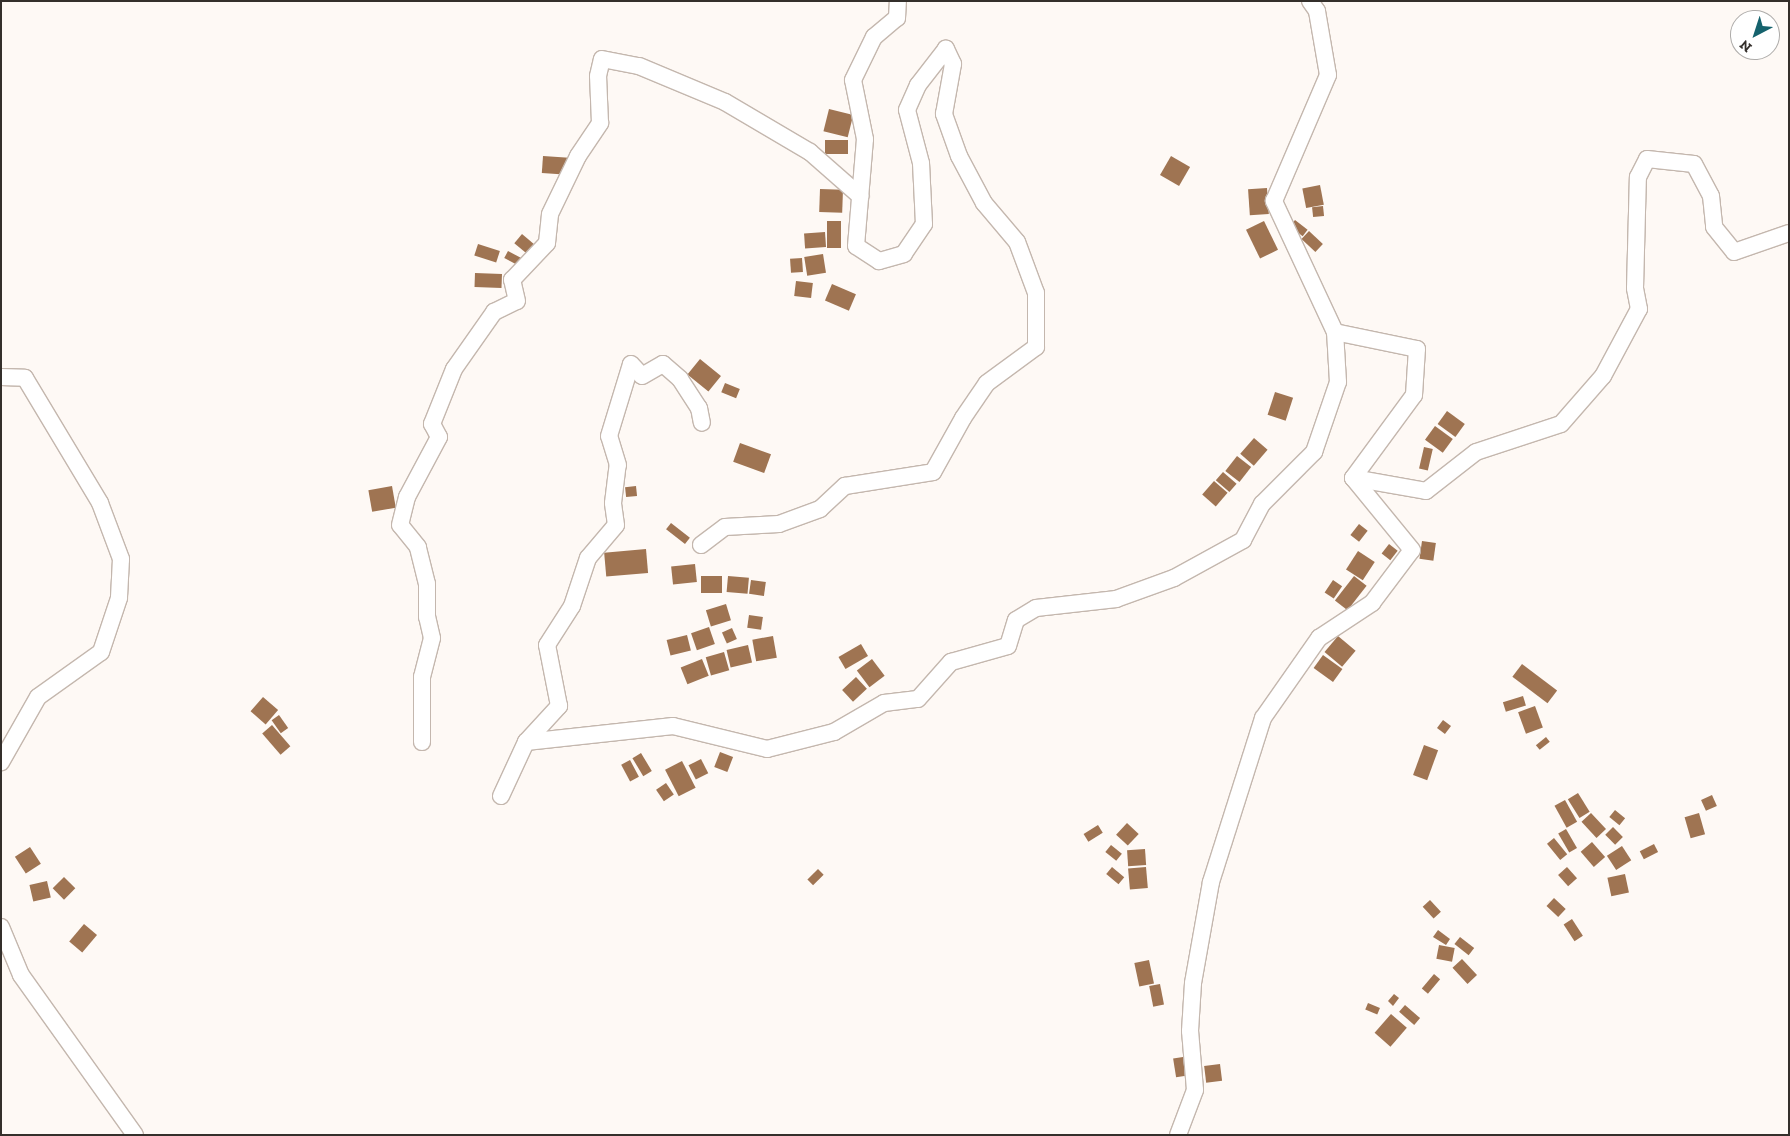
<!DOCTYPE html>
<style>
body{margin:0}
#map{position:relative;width:1790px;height:1136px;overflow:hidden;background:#fef9f5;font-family:"Zilla Slab",serif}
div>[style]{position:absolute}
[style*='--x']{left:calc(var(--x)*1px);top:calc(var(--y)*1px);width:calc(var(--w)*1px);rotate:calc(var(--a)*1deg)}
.building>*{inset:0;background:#9f7452;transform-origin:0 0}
.roads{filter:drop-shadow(1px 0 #c4b7ae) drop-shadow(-1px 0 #c4b7ae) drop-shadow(0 1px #c4b7ae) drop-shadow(0 -1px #c4b7ae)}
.street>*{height:16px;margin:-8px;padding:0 8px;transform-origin:8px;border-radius:8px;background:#fff}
span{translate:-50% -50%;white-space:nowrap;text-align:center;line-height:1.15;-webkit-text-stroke:4px #fff;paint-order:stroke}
.frame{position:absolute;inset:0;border:2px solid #342f2b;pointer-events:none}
.north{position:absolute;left:1730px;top:10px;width:50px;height:50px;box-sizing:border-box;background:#fff;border:1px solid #aeacaa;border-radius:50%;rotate:220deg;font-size:14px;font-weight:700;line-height:20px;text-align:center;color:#342f2b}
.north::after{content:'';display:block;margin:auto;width:18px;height:22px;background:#15626d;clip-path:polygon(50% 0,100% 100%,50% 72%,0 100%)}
</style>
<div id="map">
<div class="building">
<div style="left:829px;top:109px;width:25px;height:23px;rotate:14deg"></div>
<div style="left:825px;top:140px;width:23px;height:14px"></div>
<div style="left:543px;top:156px;width:26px;height:17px;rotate:4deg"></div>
<div style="left:1171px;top:156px;width:22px;height:22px;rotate:30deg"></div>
<div style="left:1320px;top:185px;width:20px;height:18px;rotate:79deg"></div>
<div style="left:1267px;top:188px;width:26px;height:19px;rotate:86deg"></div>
<div style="left:820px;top:189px;width:23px;height:23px;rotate:2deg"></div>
<div style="left:1323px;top:206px;width:10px;height:11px;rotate:84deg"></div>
<div style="left:1295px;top:220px;width:16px;height:8px;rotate:38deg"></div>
<div style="left:827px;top:221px;width:14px;height:27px"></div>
<div style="left:1264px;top:221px;width:32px;height:20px;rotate:64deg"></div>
<div style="left:1309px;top:231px;width:19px;height:11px;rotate:43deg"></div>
<div style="left:825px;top:232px;width:15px;height:21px;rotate:86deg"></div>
<div style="left:522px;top:234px;width:17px;height:12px;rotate:40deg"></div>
<div style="left:478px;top:244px;width:23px;height:12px;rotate:18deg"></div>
<div style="left:508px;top:251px;width:15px;height:8px;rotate:28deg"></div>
<div style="left:823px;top:254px;width:19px;height:19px;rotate:81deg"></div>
<div style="left:802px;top:258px;width:14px;height:12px;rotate:86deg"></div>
<div style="left:475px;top:273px;width:27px;height:14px;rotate:2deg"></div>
<div style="left:796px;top:281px;width:17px;height:15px;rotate:7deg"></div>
<div style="left:832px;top:284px;width:26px;height:18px;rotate:23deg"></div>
<div style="left:700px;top:359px;width:27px;height:20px;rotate:39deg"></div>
<div style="left:725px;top:383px;width:16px;height:10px;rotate:22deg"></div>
<div style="left:1275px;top:392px;width:19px;height:24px;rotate:18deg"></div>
<div style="left:1447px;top:411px;width:22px;height:16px;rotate:36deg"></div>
<div style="left:1435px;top:426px;width:22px;height:17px;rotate:36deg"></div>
<div style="left:1254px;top:438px;width:18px;height:21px;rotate:41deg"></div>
<div style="left:740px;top:443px;width:33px;height:20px;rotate:20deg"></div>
<div style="left:1424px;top:447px;width:9px;height:22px;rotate:13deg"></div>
<div style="left:1237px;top:456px;width:18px;height:19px;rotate:38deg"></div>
<div style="left:1223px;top:472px;width:18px;height:11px;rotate:41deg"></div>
<div style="left:1214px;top:481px;width:18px;height:18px;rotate:41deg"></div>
<div style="left:392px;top:486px;width:22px;height:24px;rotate:80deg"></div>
<div style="left:636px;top:486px;width:10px;height:11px;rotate:84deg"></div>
<div style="left:671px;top:523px;width:24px;height:8px;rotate:38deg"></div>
<div style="left:1359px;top:524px;width:11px;height:14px;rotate:38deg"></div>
<div style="left:1422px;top:541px;width:14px;height:18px;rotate:8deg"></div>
<div style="left:1389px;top:544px;width:11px;height:12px;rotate:38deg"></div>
<div style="left:646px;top:549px;width:24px;height:42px;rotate:85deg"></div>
<div style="left:1358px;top:551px;width:20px;height:22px;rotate:33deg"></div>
<div style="left:695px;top:564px;width:18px;height:24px;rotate:84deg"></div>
<div style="left:701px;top:576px;width:21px;height:17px"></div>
<div style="left:728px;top:576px;width:21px;height:16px;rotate:5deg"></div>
<div style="left:1354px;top:576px;width:16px;height:31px;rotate:38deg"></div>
<div style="left:751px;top:580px;width:15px;height:14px;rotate:8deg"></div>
<div style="left:1333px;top:580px;width:11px;height:15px;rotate:34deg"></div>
<div style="left:726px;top:604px;width:17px;height:21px;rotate:73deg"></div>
<div style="left:749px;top:615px;width:14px;height:13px;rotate:8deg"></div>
<div style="left:709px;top:627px;width:18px;height:19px;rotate:71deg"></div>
<div style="left:732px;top:628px;width:12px;height:11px;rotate:66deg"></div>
<div style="left:687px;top:635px;width:16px;height:21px;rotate:76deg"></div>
<div style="left:773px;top:636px;width:22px;height:21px;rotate:80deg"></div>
<div style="left:1338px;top:636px;width:23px;height:21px;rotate:40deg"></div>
<div style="left:861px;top:644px;width:14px;height:26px;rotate:60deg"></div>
<div style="left:748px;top:645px;width:18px;height:22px;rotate:77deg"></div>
<div style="left:724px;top:652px;width:19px;height:19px;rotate:74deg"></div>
<div style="left:1323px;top:655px;width:24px;height:16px;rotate:36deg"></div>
<div style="left:702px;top:659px;width:18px;height:23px;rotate:68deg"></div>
<div style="left:872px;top:659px;width:21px;height:19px;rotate:53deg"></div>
<div style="left:1522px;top:664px;width:44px;height:16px;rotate:37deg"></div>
<div style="left:856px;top:677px;width:16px;height:19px;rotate:47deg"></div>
<div style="left:1523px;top:696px;width:10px;height:21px;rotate:73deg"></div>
<div style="left:263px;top:697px;width:20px;height:19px;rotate:41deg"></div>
<div style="left:1535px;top:706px;width:23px;height:18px;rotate:70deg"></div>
<div style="left:279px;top:715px;width:16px;height:9px;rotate:55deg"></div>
<div style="left:1443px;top:720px;width:10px;height:10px;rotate:37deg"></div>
<div style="left:272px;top:725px;width:28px;height:13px;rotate:49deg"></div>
<div style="left:1546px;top:737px;width:6px;height:13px;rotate:51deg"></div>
<div style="left:1424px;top:745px;width:15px;height:32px;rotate:20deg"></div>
<div style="left:720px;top:752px;width:14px;height:16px;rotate:21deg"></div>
<div style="left:641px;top:753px;width:21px;height:10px;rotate:59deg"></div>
<div style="left:701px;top:759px;width:16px;height:14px;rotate:63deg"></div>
<div style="left:630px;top:760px;width:19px;height:10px;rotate:62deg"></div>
<div style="left:682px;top:761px;width:30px;height:19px;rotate:63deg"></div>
<div style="left:666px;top:783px;width:14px;height:12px;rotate:56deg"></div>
<div style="left:1578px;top:793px;width:22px;height:12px;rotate:58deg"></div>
<div style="left:1712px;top:795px;width:12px;height:12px;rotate:66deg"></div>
<div style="left:1565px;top:800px;width:25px;height:12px;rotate:61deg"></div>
<div style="left:1615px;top:810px;width:13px;height:9px;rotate:39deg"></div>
<div style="left:1591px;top:813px;width:22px;height:13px;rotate:47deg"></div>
<div style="left:1699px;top:813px;width:22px;height:15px;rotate:74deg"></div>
<div style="left:1127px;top:823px;width:16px;height:16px;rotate:43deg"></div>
<div style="left:1098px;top:825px;width:9px;height:17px;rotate:58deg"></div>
<div style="left:1613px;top:827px;width:14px;height:11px;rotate:45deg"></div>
<div style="left:1566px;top:829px;width:22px;height:9px;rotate:60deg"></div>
<div style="left:1554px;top:838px;width:21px;height:9px;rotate:51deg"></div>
<div style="left:1592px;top:842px;width:20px;height:15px;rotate:49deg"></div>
<div style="left:1654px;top:844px;width:9px;height:16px;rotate:63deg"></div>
<div style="left:1111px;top:845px;width:14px;height:9px;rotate:39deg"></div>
<div style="left:1622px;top:846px;width:17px;height:18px;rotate:57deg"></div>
<div style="left:30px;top:847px;width:20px;height:18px;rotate:57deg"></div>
<div style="left:1145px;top:849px;width:16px;height:18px;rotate:86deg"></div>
<div style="left:1112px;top:867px;width:16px;height:9px;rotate:40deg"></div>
<div style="left:1146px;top:867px;width:21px;height:18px;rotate:85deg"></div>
<div style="left:1567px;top:867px;width:15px;height:12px;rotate:48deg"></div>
<div style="left:818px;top:869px;width:8px;height:15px;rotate:45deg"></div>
<div style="left:1625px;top:874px;width:19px;height:18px;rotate:78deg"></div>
<div style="left:64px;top:877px;width:16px;height:16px;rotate:45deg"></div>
<div style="left:47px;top:881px;width:17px;height:18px;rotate:77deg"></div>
<div style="left:1554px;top:898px;width:16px;height:11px;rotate:43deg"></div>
<div style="left:1430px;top:900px;width:16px;height:10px;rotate:47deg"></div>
<div style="left:1572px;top:919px;width:20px;height:10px;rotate:57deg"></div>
<div style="left:84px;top:924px;width:17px;height:23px;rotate:40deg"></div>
<div style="clip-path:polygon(1438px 930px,1450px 939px,1446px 945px,1433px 937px)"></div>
<div style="left:1460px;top:937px;width:18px;height:9px;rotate:38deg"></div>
<div style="left:1439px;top:945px;width:16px;height:14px;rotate:11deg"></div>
<div style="left:1462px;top:959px;width:22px;height:13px;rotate:47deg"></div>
<div style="left:1149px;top:960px;width:24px;height:15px;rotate:78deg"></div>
<div style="left:1434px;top:974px;width:8px;height:19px;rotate:40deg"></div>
<div style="left:1160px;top:984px;width:21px;height:11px;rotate:79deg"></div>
<div style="clip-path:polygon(1394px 994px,1399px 998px,1393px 1006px,1388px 1001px)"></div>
<div style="left:1368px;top:1003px;width:13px;height:7px;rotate:23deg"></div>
<div style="left:1405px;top:1005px;width:20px;height:9px;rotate:41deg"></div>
<div style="left:1391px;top:1014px;width:21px;height:25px;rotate:41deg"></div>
<div style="left:1183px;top:1057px;width:19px;height:10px;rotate:81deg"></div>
<div style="left:1220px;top:1064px;width:17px;height:16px;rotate:83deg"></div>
</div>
<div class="roads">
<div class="street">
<div style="--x:1;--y:377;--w:24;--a:2"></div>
<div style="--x:25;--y:378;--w:146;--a:59"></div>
<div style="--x:100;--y:503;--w:60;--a:69.4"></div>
<div style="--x:121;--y:559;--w:39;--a:93"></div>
<div style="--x:119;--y:598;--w:57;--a:108.4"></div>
<div style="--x:101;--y:652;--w:77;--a:144.5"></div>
<div style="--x:38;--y:697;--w:75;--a:119.6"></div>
<div style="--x:1353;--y:478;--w:74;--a:10.1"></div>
<div style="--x:1426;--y:491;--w:63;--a:-38"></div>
<div style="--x:1476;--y:452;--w:89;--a:-18.2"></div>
<div style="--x:1561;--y:424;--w:64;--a:-48.8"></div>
<div style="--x:1603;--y:376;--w:76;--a:-61.8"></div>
<div style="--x:1639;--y:309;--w:21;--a:-101"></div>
<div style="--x:1635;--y:288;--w:111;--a:-88.5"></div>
<div style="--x:1638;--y:177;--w:20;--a:-63"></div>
<div style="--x:1647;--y:159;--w:47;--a:6.1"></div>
<div style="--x:1694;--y:164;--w:36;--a:62"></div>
<div style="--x:1711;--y:196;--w:31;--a:84"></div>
<div style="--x:1714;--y:227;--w:32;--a:51"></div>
<div style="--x:1734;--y:252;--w:58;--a:-19.1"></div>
<div style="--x:701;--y:545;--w:30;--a:-37"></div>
<div style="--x:725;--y:527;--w:54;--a:-3.2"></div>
<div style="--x:779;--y:524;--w:44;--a:-20.1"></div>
<div style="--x:820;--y:509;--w:34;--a:-43"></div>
<div style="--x:845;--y:486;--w:89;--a:-9"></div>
<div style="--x:933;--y:472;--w:62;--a:-60.9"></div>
<div style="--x:963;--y:418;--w:42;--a:-55.6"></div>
<div style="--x:987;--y:383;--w:61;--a:-36.3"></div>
<div style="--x:1036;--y:347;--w:54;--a:-90"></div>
<div style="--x:1036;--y:293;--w:54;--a:-110.4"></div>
<div style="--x:1017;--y:242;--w:51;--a:-130.2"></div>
<div style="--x:984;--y:203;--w:53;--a:-118"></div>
<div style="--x:959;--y:156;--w:45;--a:-109.7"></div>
<div style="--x:944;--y:114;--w:51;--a:-79.8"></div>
<div style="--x:953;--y:64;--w:17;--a:-115"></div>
<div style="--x:946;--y:49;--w:46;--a:127.9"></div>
<div style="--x:918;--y:85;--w:27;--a:114"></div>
<div style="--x:907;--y:110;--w:55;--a:75.2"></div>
<div style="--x:921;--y:163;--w:61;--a:87.2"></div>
<div style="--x:924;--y:224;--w:36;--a:124"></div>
<div style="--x:904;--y:254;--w:26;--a:164"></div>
<div style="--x:879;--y:261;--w:27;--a:-147"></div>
<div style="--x:856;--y:246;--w:107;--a:-85.2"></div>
<div style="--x:865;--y:139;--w:60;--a:-101.5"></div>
<div style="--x:853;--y:80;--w:48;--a:-64"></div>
<div style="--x:874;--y:37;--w:30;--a:-40"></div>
<div style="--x:897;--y:18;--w:17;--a:-87"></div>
<div style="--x:422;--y:742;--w:65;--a:-90"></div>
<div style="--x:422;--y:677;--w:40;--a:-75.6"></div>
<div style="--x:432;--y:638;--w:22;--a:-103"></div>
<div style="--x:427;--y:617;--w:33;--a:-90"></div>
<div style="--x:427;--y:584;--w:38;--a:-104"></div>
<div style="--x:418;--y:547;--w:28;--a:-129"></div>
<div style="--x:400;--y:525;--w:29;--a:-76"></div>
<div style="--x:407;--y:497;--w:68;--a:-61.9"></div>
<div style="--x:439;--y:437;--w:15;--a:-118"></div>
<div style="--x:432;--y:424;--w:59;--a:-68.2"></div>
<div style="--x:454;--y:369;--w:70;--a:-54.9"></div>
<div style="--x:494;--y:312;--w:25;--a:-26"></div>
<div style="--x:517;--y:301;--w:22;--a:-103"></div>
<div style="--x:512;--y:280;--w:51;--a:-46.6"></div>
<div style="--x:547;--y:243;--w:29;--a:-84"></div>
<div style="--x:550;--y:214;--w:64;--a:-64.2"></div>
<div style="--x:578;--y:156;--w:40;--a:-56"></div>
<div style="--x:600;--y:123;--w:47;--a:-92.4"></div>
<div style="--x:598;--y:76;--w:17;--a:-77"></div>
<div style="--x:602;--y:59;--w:38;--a:11"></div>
<div style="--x:639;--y:66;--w:93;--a:22.7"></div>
<div style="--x:725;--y:102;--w:99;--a:30.5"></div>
<div style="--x:810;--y:152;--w:67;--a:41.3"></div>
<div style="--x:526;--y:742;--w:49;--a:-47.5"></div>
<div style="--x:559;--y:706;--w:62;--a:-101.1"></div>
<div style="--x:547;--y:645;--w:46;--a:-57.3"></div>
<div style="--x:572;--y:606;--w:51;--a:-71.6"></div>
<div style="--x:588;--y:558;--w:43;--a:-49.7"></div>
<div style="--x:616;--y:525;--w:22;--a:-98"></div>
<div style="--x:613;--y:503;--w:38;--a:-83"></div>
<div style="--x:618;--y:465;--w:30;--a:-107"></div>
<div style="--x:609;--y:436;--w:75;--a:-73"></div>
<div style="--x:631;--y:364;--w:16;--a:47"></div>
<div style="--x:642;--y:376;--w:24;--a:-30"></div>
<div style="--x:663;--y:364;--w:23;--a:41"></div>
<div style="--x:680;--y:379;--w:35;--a:57"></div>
<div style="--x:699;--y:408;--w:15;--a:79"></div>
<div style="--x:501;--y:796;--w:60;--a:-65.2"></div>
<div style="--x:526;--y:742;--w:148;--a:-6.2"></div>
<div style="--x:673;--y:726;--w:97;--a:13.7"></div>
<div style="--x:767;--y:749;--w:69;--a:-14.2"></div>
<div style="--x:834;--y:732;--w:58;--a:-30.1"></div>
<div style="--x:884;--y:703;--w:34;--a:-7"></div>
<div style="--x:918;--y:699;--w:50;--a:-48.3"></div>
<div style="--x:951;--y:662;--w:59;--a:-15.7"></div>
<div style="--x:1008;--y:646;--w:27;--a:-73"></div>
<div style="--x:1016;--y:620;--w:23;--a:-31"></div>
<div style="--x:1036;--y:608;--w:81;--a:-6.4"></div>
<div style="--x:1116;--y:599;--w:62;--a:-19.9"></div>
<div style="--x:1174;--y:578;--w:79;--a:-28.8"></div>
<div style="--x:1243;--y:540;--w:41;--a:-62.2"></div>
<div style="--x:1262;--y:504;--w:74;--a:-45"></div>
<div style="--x:1314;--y:452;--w:74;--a:-71.1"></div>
<div style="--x:1338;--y:382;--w:50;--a:-93.4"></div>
<div style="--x:1;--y:927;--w:52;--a:67.4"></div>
<div style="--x:21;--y:975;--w:196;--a:54.5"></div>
<div style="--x:1178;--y:1135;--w:48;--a:-69.3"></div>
<div style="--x:1195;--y:1090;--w:59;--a:-94.8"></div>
<div style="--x:1190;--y:1031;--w:48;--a:-86.4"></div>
<div style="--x:1193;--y:983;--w:103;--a:-79.9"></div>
<div style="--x:1211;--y:882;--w:172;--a:-72.4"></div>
<div style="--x:1263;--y:718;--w:98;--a:-55"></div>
<div style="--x:1319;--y:638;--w:64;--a:-33.4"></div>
<div style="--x:1372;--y:603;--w:66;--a:-53"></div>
<div style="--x:1412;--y:550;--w:93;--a:-129.3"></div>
<div style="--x:1353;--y:478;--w:103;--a:-53.7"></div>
<div style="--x:1414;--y:395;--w:46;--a:-86.3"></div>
<div style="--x:1417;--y:349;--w:84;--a:-168.3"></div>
<div style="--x:1335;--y:332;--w:145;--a:-115"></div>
<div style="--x:1274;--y:201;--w:137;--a:-66.8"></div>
<div style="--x:1328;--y:75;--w:65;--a:-99.8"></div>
<div style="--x:1317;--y:11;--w:12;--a:-125"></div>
</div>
</div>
<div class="frame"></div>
<div class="north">N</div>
</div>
